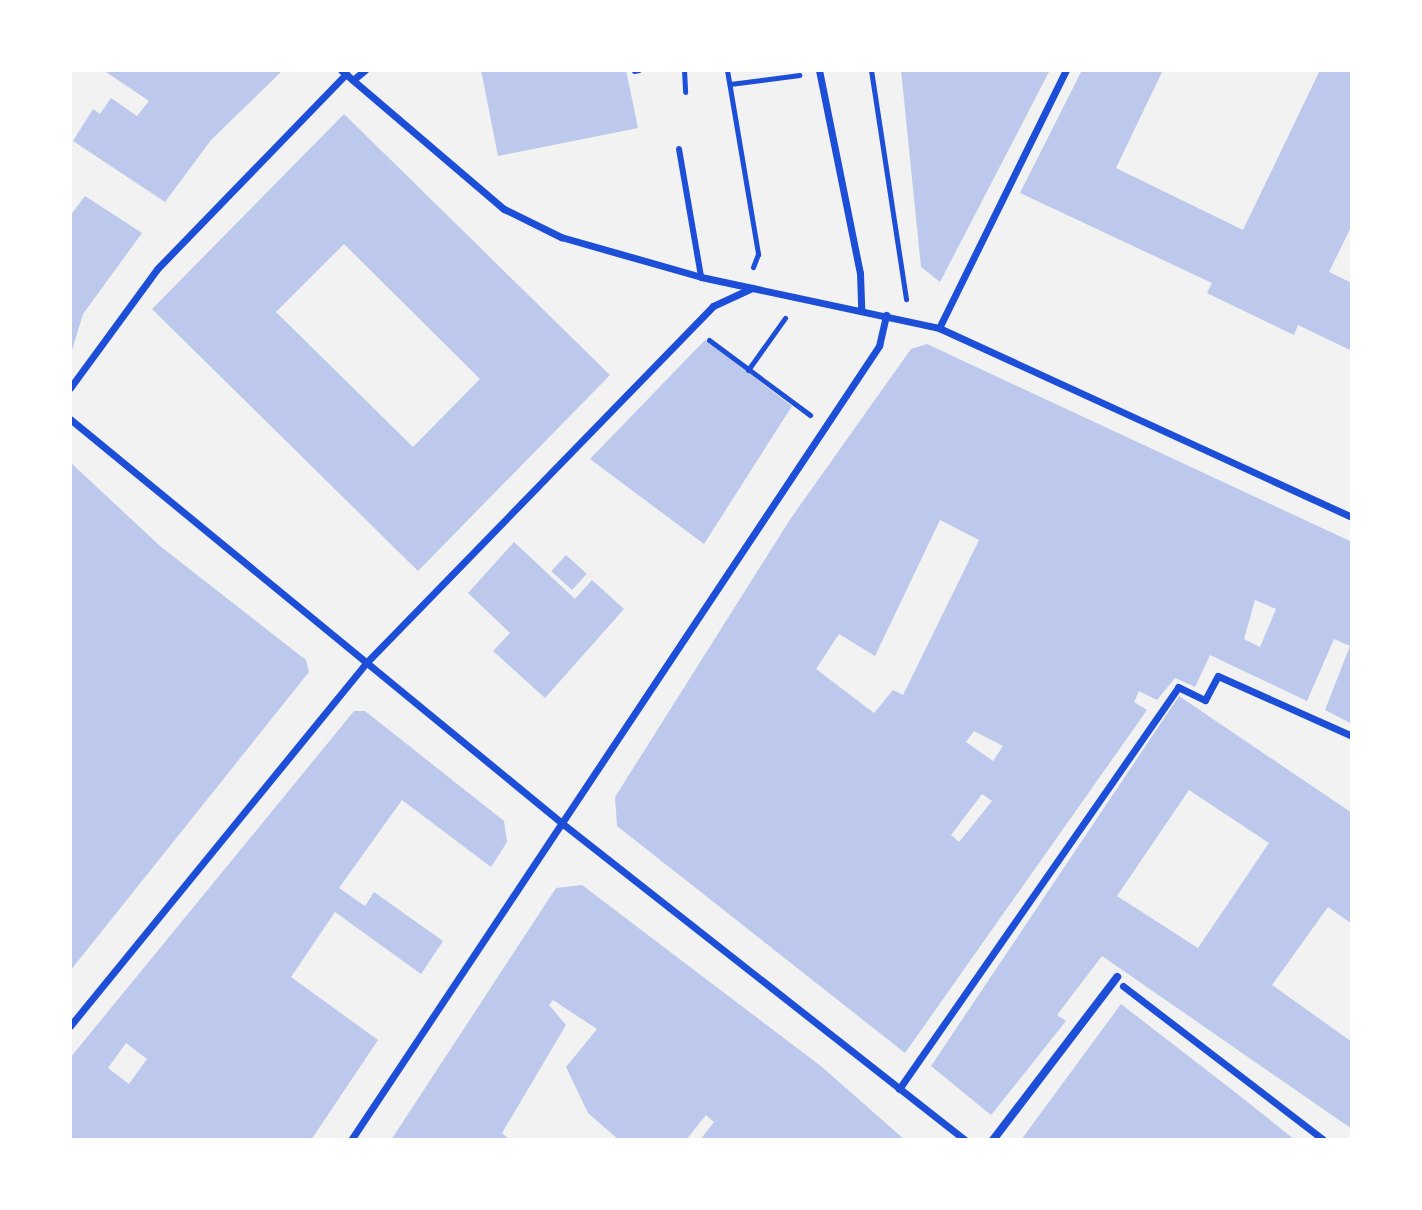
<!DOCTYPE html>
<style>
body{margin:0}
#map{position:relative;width:1422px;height:1210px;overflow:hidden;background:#f2f2f2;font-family:"Zilla Slab",serif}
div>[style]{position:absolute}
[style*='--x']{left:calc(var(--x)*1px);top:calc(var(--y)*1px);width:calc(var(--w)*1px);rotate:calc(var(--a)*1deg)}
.building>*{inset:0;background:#bdc9ec;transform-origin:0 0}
.path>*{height:5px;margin:-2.5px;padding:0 2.5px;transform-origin:2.5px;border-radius:2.5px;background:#1d4ed8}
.service>*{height:6px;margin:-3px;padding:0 3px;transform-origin:3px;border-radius:3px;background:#1d4ed8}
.pedestrian>*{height:7px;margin:-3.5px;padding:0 3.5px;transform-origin:3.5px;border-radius:3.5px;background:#1d4ed8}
.minor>*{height:8px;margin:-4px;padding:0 4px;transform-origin:4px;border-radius:4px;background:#1d4ed8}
span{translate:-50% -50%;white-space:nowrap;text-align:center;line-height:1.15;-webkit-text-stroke:8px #fff;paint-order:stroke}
.frame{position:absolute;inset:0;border:72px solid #fff;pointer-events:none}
</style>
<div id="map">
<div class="building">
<div style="clip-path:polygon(103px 70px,280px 70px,280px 73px,211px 140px,165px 202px,73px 141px,93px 109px,100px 114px,111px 98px,137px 116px,149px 101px)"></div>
<div style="clip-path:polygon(481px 70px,626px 70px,638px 128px,498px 156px)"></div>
<div style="clip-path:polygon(901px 70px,1050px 70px,940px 282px,921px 267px)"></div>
<div style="clip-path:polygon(1082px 70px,1163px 70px,1116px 168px,1243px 230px,1320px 70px,1352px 70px,1352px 225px,1329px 272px,1352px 283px,1352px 351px,1298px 325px,1294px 335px,1207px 293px,1212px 283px,1020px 193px)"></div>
<div style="clip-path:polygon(evenodd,344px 114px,610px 375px,418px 571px,152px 309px,344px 114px,344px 244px,480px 379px,413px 447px,276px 312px,344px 244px)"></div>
<div style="clip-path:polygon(85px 196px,142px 233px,83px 314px,72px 350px,70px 216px)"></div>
<div style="clip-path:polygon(705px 340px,792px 406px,704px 544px,590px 459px)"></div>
<div style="clip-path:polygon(evenodd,927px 344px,1352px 542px,1352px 724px,1325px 710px,1350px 646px,1334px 639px,1307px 701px,1210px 655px,1195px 687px,1175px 678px,1157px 700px,1139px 691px,1134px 702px,1147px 710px,905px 1053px,617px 826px,615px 797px,791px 518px,911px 349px,927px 344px,940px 520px,979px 540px,903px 695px,893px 690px,874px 713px,816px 669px,839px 634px,875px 656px,940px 520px,927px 344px,1255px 600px,1276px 609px,1260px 647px,1244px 639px,1255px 600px,927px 344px,974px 731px,1003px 746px,993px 761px,966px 742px,974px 731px,927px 344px,982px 794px,992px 801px,959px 842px,951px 835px,982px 794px)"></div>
<div style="clip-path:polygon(70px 462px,160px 546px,306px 660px,309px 672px,70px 971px)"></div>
<div style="clip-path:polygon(514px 542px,575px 599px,592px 580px,624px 609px,545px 698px,493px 651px,510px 633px,468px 593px)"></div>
<div style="left:566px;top:555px;width:28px;height:22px;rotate:42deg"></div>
<div style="clip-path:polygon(evenodd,1179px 696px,1352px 813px,1352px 924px,1328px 907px,1272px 985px,1352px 1042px,1352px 1129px,1102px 956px,1057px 1015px,1066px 1021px,991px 1115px,931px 1066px,1179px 696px,1189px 790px,1269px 843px,1198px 948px,1117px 896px,1189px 790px)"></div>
<div style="clip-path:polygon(evenodd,354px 711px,365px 711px,504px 821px,507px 842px,491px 867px,402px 800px,339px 888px,365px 906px,374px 892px,443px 941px,421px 974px,335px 912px,291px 977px,378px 1040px,374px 1046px,311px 1140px,70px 1140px,70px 1058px,354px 711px,126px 1043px,147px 1059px,129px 1084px,108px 1068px,126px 1043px)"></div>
<div style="clip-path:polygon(582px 885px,822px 1067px,905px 1140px,700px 1140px,714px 1122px,706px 1115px,686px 1140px,619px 1140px,588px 1113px,566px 1067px,597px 1029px,553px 1000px,549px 1005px,566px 1025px,502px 1133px,510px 1140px,391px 1140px,556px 888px)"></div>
<div style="clip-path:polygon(1121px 1004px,1240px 1096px,1295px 1140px,1021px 1140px)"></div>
</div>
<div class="path">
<div style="--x:684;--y:70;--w:22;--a:87"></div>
<div style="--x:727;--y:70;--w:187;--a:80.4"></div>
<div style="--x:758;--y:254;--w:14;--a:111"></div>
<div style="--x:871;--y:70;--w:232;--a:81.3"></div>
<div style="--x:634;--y:71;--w:5;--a:-11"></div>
<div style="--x:730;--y:84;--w:70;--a:-7.4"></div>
<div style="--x:709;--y:340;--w:126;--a:36.6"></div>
<div style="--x:748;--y:370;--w:64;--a:-54.6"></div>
</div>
<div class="service">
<div style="--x:679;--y:149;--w:130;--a:80.2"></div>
</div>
<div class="pedestrian">
<div style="--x:341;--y:70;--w:214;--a:40.5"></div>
<div style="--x:504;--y:209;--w:64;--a:26.2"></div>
<div style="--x:561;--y:237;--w:146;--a:15.9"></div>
<div style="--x:701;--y:277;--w:243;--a:12.1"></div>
<div style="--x:939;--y:328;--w:454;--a:24.6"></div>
<div style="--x:819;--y:70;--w:207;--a:78.6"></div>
<div style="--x:860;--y:273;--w:37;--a:88"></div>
<div style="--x:353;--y:80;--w:16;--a:-40"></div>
<div style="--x:939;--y:328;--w:288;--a:-63.8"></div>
<div style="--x:70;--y:388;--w:147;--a:-53.8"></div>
<div style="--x:157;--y:269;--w:272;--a:-45.9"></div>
<div style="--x:70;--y:419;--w:638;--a:39.4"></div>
<div style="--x:563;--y:824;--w:511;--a:38.17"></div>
<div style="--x:1123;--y:986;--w:253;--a:37.5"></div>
<div style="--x:70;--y:1026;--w:467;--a:-50.8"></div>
<div style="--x:365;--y:664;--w:499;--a:-45.8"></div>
<div style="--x:713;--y:306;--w:43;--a:-24.8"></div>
<div style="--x:899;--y:1089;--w:489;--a:-55.2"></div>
<div style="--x:1178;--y:687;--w:30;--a:26"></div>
<div style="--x:1205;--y:700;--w:27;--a:-62"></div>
<div style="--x:1218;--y:676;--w:147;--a:24.1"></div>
<div style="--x:351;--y:1140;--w:954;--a:-56.38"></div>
<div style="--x:879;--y:346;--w:32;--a:-77"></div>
</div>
<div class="minor">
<div style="--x:993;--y:1140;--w:205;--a:-52.7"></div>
</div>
<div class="frame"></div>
</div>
